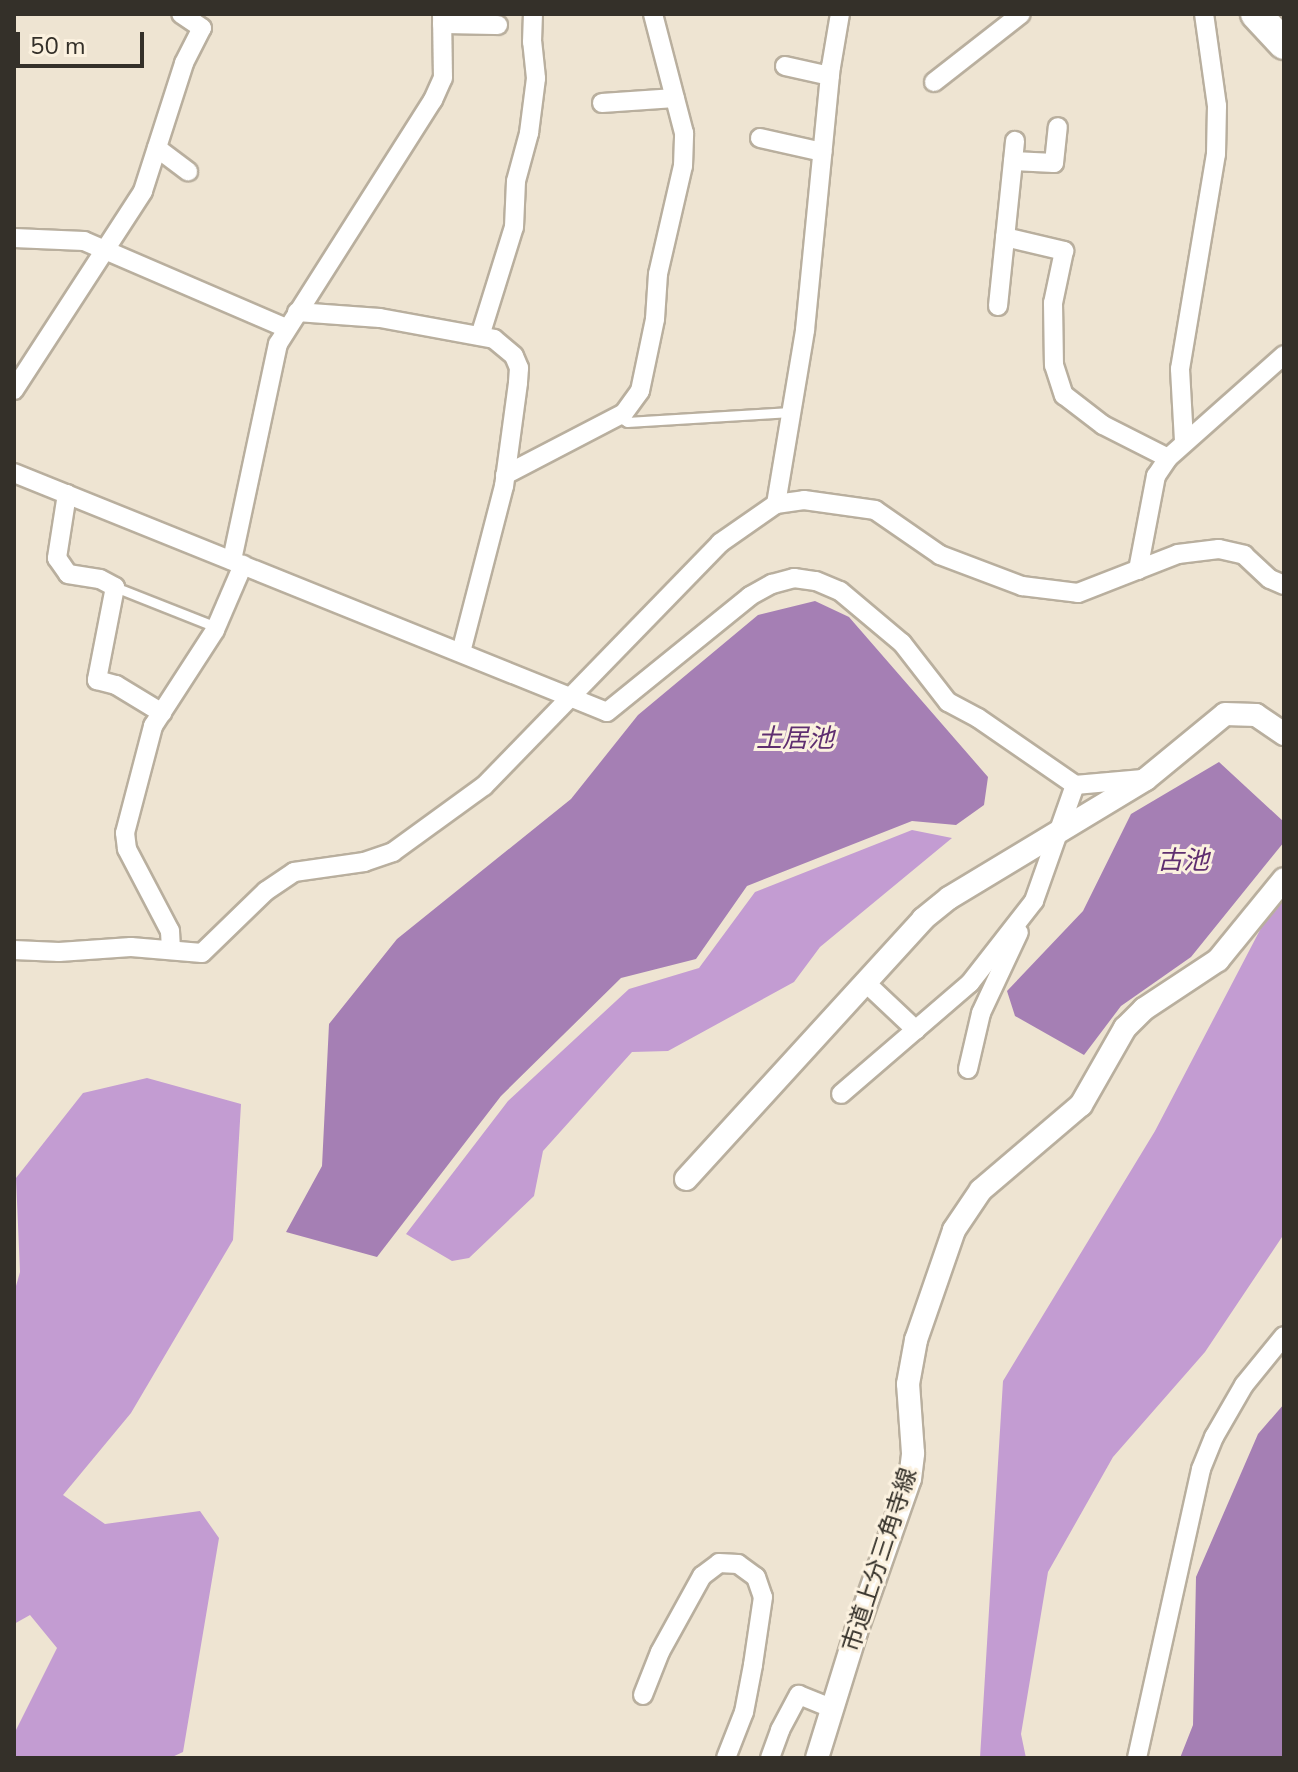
<!DOCTYPE html>
<meta charset="utf-8">
<style>
body{margin:0}
#map{position:relative;width:1298px;height:1772px;overflow:hidden;background:#eee4d2;font-family:"Nunito Sans","Noto Sans JP",sans-serif}
div>[style]{position:absolute}
[style*='--x']{left:calc(var(--x)*1px);top:calc(var(--y)*1px);width:calc(var(--w)*1px);rotate:calc(var(--a)*1deg)}
.forest>*{inset:0;background:#c39cd2}
.water>*{inset:0;background:#a57fb4}
.roads{filter:drop-shadow(2px 0 #b9af9e) drop-shadow(-2px 0 #b9af9e) drop-shadow(0 2px #b9af9e) drop-shadow(0 -2px #b9af9e)}
.service>*{height:9px;margin:-4.5px;padding:0 4.5px;transform-origin:4.5px;border-radius:4.5px;background:#fff}
.minor>*{height:18px;margin:-9px;padding:0 9px;transform-origin:9px;border-radius:9px;background:#fff}
.tertiary>*{height:22px;margin:-11px;padding:0 11px;transform-origin:11px;border-radius:11px;background:#fff}
.trunk>*{height:30px;margin:-15px;padding:0 15px;transform-origin:15px;border-radius:15px;background:#fff}
span{translate:-50% -50%;white-space:nowrap;text-align:center;line-height:1.15;-webkit-text-stroke:6px #fbf1df;paint-order:stroke}
.street-label{font-size:24px;color:#343029}
.water-label{font-size:26px;color:#5f2e70;font-style:italic}
.frame{position:absolute;inset:0;border:16px solid #343029;pointer-events:none}
.scale{position:absolute;left:16px;top:32px;width:128px;height:36px;box-sizing:border-box;border:4px solid #343029;border-top:0;padding-left:10px;font-size:24px;line-height:28px;white-space:nowrap;color:#343029;-webkit-text-stroke:6px #fbf1df;paint-order:stroke}
</style>
<div id="map">
<div class="forest">
<div style="clip-path:polygon(912px 830px,952px 838px,820px 947px,794px 982px,668px 1051px,632px 1052px,543px 1151px,534px 1196px,469px 1258px,452px 1261px,406px 1234px,508px 1101px,629px 989px,699px 968px,755px 892px)"></div>
<div style="clip-path:polygon(1284px 899px,1284px 1234px,1205px 1352px,1113px 1457px,1048px 1572px,1021px 1734px,1026px 1758px,980px 1758px,1003px 1381px,1155px 1131px,1272px 907px)"></div>
<div style="clip-path:polygon(147px 1078px,241px 1104px,233px 1240px,131px 1413px,63px 1495px,105px 1524px,200px 1511px,219px 1538px,183px 1752px,170px 1758px,14px 1758px,14px 1734px,57px 1648px,30px 1615px,14px 1624px,14px 1293px,20px 1272px,16px 1178px,83px 1093px)"></div>
</div>
<div class="water">
<div style="clip-path:polygon(815px 601px,849px 617px,988px 777px,984px 805px,956px 825px,912px 821px,747px 886px,696px 959px,621px 978px,501px 1096px,377px 1257px,286px 1232px,322px 1166px,329px 1024px,397px 939px,571px 799px,638px 715px,758px 615px)"></div>
<div style="clip-path:polygon(1219px 762px,1284px 822px,1284px 842px,1191px 957px,1121px 1006px,1084px 1055px,1015px 1016px,1007px 991px,1083px 911px,1131px 814px)"></div>
<div style="clip-path:polygon(1284px 1404px,1284px 1758px,1180px 1758px,1193px 1725px,1196px 1577px,1258px 1434px)"></div>
</div>
<div class="roads">
<div class="service">
<div style="--x:619;--y:417;--w:9;--a:32"></div>
<div style="--x:627;--y:422;--w:164;--a:-3.5"></div>
<div style="--x:115;--y:587;--w:109;--a:21.6"></div>
</div>
<div class="minor">
<div style="--x:442;--y:24;--w:56;--a:1"></div>
<div style="--x:785;--y:66;--w:46;--a:12.5"></div>
<div style="--x:934;--y:82;--w:110;--a:-38"></div>
<div style="--x:602;--y:103;--w:73;--a:-3.9"></div>
<div style="--x:760;--y:138;--w:64;--a:12.7"></div>
<div style="--x:157;--y:148;--w:39;--a:37"></div>
<div style="--x:1013;--y:161;--w:41;--a:2.8"></div>
<div style="--x:1054;--y:163;--w:36;--a:-84"></div>
<div style="--x:1005;--y:237;--w:61;--a:13.3"></div>
<div style="--x:1064;--y:251;--w:53;--a:101.9"></div>
<div style="--x:1053;--y:303;--w:62;--a:89.1"></div>
<div style="--x:1054;--y:365;--w:32;--a:72"></div>
<div style="--x:1064;--y:395;--w:49;--a:37.6"></div>
<div style="--x:1103;--y:425;--w:73;--a:26.9"></div>
<div style="--x:14;--y:238;--w:70;--a:2.5"></div>
<div style="--x:84;--y:241;--w:220;--a:23.3"></div>
<div style="--x:998;--y:306;--w:166;--a:-84.1"></div>
<div style="--x:297;--y:312;--w:83;--a:4.1"></div>
<div style="--x:380;--y:318;--w:116;--a:10.4"></div>
<div style="--x:494;--y:339;--w:26;--a:40"></div>
<div style="--x:514;--y:356;--w:13;--a:67"></div>
<div style="--x:519;--y:368;--w:15;--a:94"></div>
<div style="--x:518;--y:383;--w:104;--a:97.7"></div>
<div style="--x:504;--y:486;--w:171;--a:104.5"></div>
<div style="--x:480;--y:336;--w:114;--a:-72.7"></div>
<div style="--x:514;--y:227;--w:46;--a:-87.5"></div>
<div style="--x:516;--y:181;--w:50;--a:-74.8"></div>
<div style="--x:529;--y:133;--w:55;--a:-82.7"></div>
<div style="--x:536;--y:78;--w:36;--a:-96"></div>
<div style="--x:532;--y:42;--w:28;--a:-88"></div>
<div style="--x:14;--y:390;--w:237;--a:-57"></div>
<div style="--x:143;--y:191;--w:134;--a:-72.2"></div>
<div style="--x:184;--y:63;--w:39;--a:-63"></div>
<div style="--x:202;--y:28;--w:25;--a:-146"></div>
<div style="--x:1184;--y:441;--w:72;--a:-93.2"></div>
<div style="--x:1180;--y:369;--w:218;--a:-80.5"></div>
<div style="--x:1216;--y:154;--w:48;--a:-88.8"></div>
<div style="--x:1217;--y:106;--w:93;--a:-98"></div>
<div style="--x:14;--y:473;--w:639;--a:21.95"></div>
<div style="--x:607;--y:712;--w:184;--a:-39"></div>
<div style="--x:750;--y:596;--w:25;--a:-29"></div>
<div style="--x:772;--y:584;--w:23;--a:-15"></div>
<div style="--x:794;--y:578;--w:22;--a:8"></div>
<div style="--x:816;--y:581;--w:26;--a:23"></div>
<div style="--x:840;--y:591;--w:81;--a:40"></div>
<div style="--x:902;--y:643;--w:75;--a:52.1"></div>
<div style="--x:948;--y:702;--w:34;--a:28"></div>
<div style="--x:978;--y:718;--w:118;--a:34.6"></div>
<div style="--x:1075;--y:785;--w:123;--a:109.5"></div>
<div style="--x:1034;--y:901;--w:104;--a:128"></div>
<div style="--x:970;--y:983;--w:170;--a:139.3"></div>
<div style="--x:505;--y:475;--w:134;--a:-27.5"></div>
<div style="--x:624;--y:413;--w:27;--a:-54"></div>
<div style="--x:640;--y:391;--w:74;--a:-78.2"></div>
<div style="--x:655;--y:319;--w:45;--a:-86.2"></div>
<div style="--x:658;--y:274;--w:111;--a:-77"></div>
<div style="--x:683;--y:166;--w:33;--a:-88"></div>
<div style="--x:684;--y:133;--w:123;--a:-104.6"></div>
<div style="--x:67;--y:494;--w:65;--a:98.9"></div>
<div style="--x:57;--y:558;--w:19;--a:55"></div>
<div style="--x:68;--y:574;--w:32;--a:9"></div>
<div style="--x:100;--y:579;--w:17;--a:28"></div>
<div style="--x:115;--y:587;--w:95;--a:101"></div>
<div style="--x:97;--y:680;--w:20;--a:15"></div>
<div style="--x:116;--y:685;--w:54;--a:31.3"></div>
<div style="--x:776;--y:504;--w:176;--a:-80.5"></div>
<div style="--x:805;--y:330;--w:264;--a:-84.4"></div>
<div style="--x:831;--y:67;--w:54;--a:-80.4"></div>
<div style="--x:232;--y:560;--w:221;--a:-78"></div>
<div style="--x:278;--y:344;--w:289;--a:-57.6"></div>
<div style="--x:433;--y:100;--w:24;--a:-66"></div>
<div style="--x:443;--y:78;--w:64;--a:-90.9"></div>
<div style="--x:1138;--y:570;--w:96;--a:-79.2"></div>
<div style="--x:1156;--y:476;--w:22;--a:-56"></div>
<div style="--x:1168;--y:458;--w:155;--a:-41.6"></div>
<div style="--x:1075;--y:785;--w:68;--a:-5"></div>
<div style="--x:14;--y:950;--w:45;--a:2.5"></div>
<div style="--x:59;--y:952;--w:72;--a:-4"></div>
<div style="--x:131;--y:947;--w:71;--a:4.8"></div>
<div style="--x:202;--y:953;--w:89;--a:-44.1"></div>
<div style="--x:266;--y:891;--w:34;--a:-34"></div>
<div style="--x:294;--y:872;--w:71;--a:-8.1"></div>
<div style="--x:364;--y:862;--w:31;--a:-19"></div>
<div style="--x:393;--y:852;--w:112;--a:-36"></div>
<div style="--x:484;--y:786;--w:339;--a:-45.8"></div>
<div style="--x:720;--y:543;--w:68;--a:-34.9"></div>
<div style="--x:776;--y:504;--w:28;--a:-8"></div>
<div style="--x:804;--y:500;--w:72;--a:8"></div>
<div style="--x:875;--y:510;--w:79;--a:34.7"></div>
<div style="--x:940;--y:555;--w:88;--a:20.7"></div>
<div style="--x:1022;--y:586;--w:56;--a:7.1"></div>
<div style="--x:1078;--y:593;--w:107;--a:-21.3"></div>
<div style="--x:1178;--y:554;--w:41;--a:-7"></div>
<div style="--x:1219;--y:549;--w:26;--a:13"></div>
<div style="--x:1244;--y:555;--w:35;--a:43"></div>
<div style="--x:1270;--y:579;--w:15;--a:23"></div>
<div style="--x:171;--y:950;--w:19;--a:-93"></div>
<div style="--x:170;--y:931;--w:93;--a:-117.7"></div>
<div style="--x:127;--y:849;--w:16;--a:-97"></div>
<div style="--x:125;--y:833;--w:111;--a:-75.3"></div>
<div style="--x:153;--y:726;--w:114;--a:-57.1"></div>
<div style="--x:215;--y:630;--w:71;--a:-66.7"></div>
<div style="--x:865;--y:982;--w:70;--a:43.3"></div>
<div style="--x:968;--y:1069;--w:57;--a:-76.9"></div>
<div style="--x:981;--y:1013;--w:89;--a:-64.9"></div>
<div style="--x:643;--y:1695;--w:46;--a:-68.4"></div>
<div style="--x:660;--y:1652;--w:87;--a:-61.1"></div>
<div style="--x:702;--y:1576;--w:21;--a:-37"></div>
<div style="--x:719;--y:1563;--w:19;--a:3"></div>
<div style="--x:738;--y:1564;--w:22;--a:36"></div>
<div style="--x:756;--y:1577;--w:21;--a:71"></div>
<div style="--x:763;--y:1597;--w:69;--a:98.4"></div>
<div style="--x:753;--y:1665;--w:48;--a:100.8"></div>
<div style="--x:744;--y:1712;--w:49;--a:111.4"></div>
<div style="--x:770;--y:1758;--w:30;--a:-70"></div>
<div style="--x:780;--y:1730;--w:40;--a:-62"></div>
<div style="--x:799;--y:1695;--w:35;--a:22"></div>
<div style="--x:1137;--y:1758;--w:296;--a:-77.5"></div>
<div style="--x:1201;--y:1469;--w:35;--a:-68"></div>
<div style="--x:1214;--y:1437;--w:60;--a:-60"></div>
<div style="--x:1244;--y:1385;--w:63;--a:-50.8"></div>
</div>
<div class="tertiary">
<div style="--x:686;--y:1179;--w:352;--a:-47.6"></div>
<div style="--x:923;--y:919;--w:33;--a:-39"></div>
<div style="--x:949;--y:898;--w:230;--a:-31.1"></div>
<div style="--x:1146;--y:779;--w:102;--a:-39.4"></div>
<div style="--x:1225;--y:714;--w:31;--a:2"></div>
<div style="--x:1256;--y:715;--w:34;--a:34"></div>
<div style="--x:817;--y:1758;--w:132;--a:-72.8"></div>
<div style="--x:856;--y:1632;--w:162;--a:-70.6"></div>
<div style="--x:910;--y:1479;--w:26;--a:-83"></div>
<div style="--x:913;--y:1453;--w:69;--a:-94.1"></div>
<div style="--x:908;--y:1384;--w:45;--a:-79.7"></div>
<div style="--x:916;--y:1340;--w:116;--a:-70.9"></div>
<div style="--x:954;--y:1230;--w:48;--a:-56"></div>
<div style="--x:981;--y:1190;--w:131;--a:-40.4"></div>
<div style="--x:1081;--y:1105;--w:89;--a:-60.3"></div>
<div style="--x:1125;--y:1028;--w:27;--a:-45"></div>
<div style="--x:1144;--y:1009;--w:89;--a:-33.5"></div>
<div style="--x:1218;--y:960;--w:104;--a:-50.8"></div>
</div>
<div class="trunk">
<div style="--x:1256;--y:14;--w:41;--a:47"></div>
</div>
</div>
<div class="street-label">
<span style="left:880px;top:1560px;rotate:-72deg">市道上分三角寺線</span>
</div>
<div class="water-label">
<span style="left:795px;top:739px">土居池</span>
<span style="left:1183px;top:861px">古池</span>
</div>
<div class="frame"></div>
<div class="scale">50 m</div>
</div>
